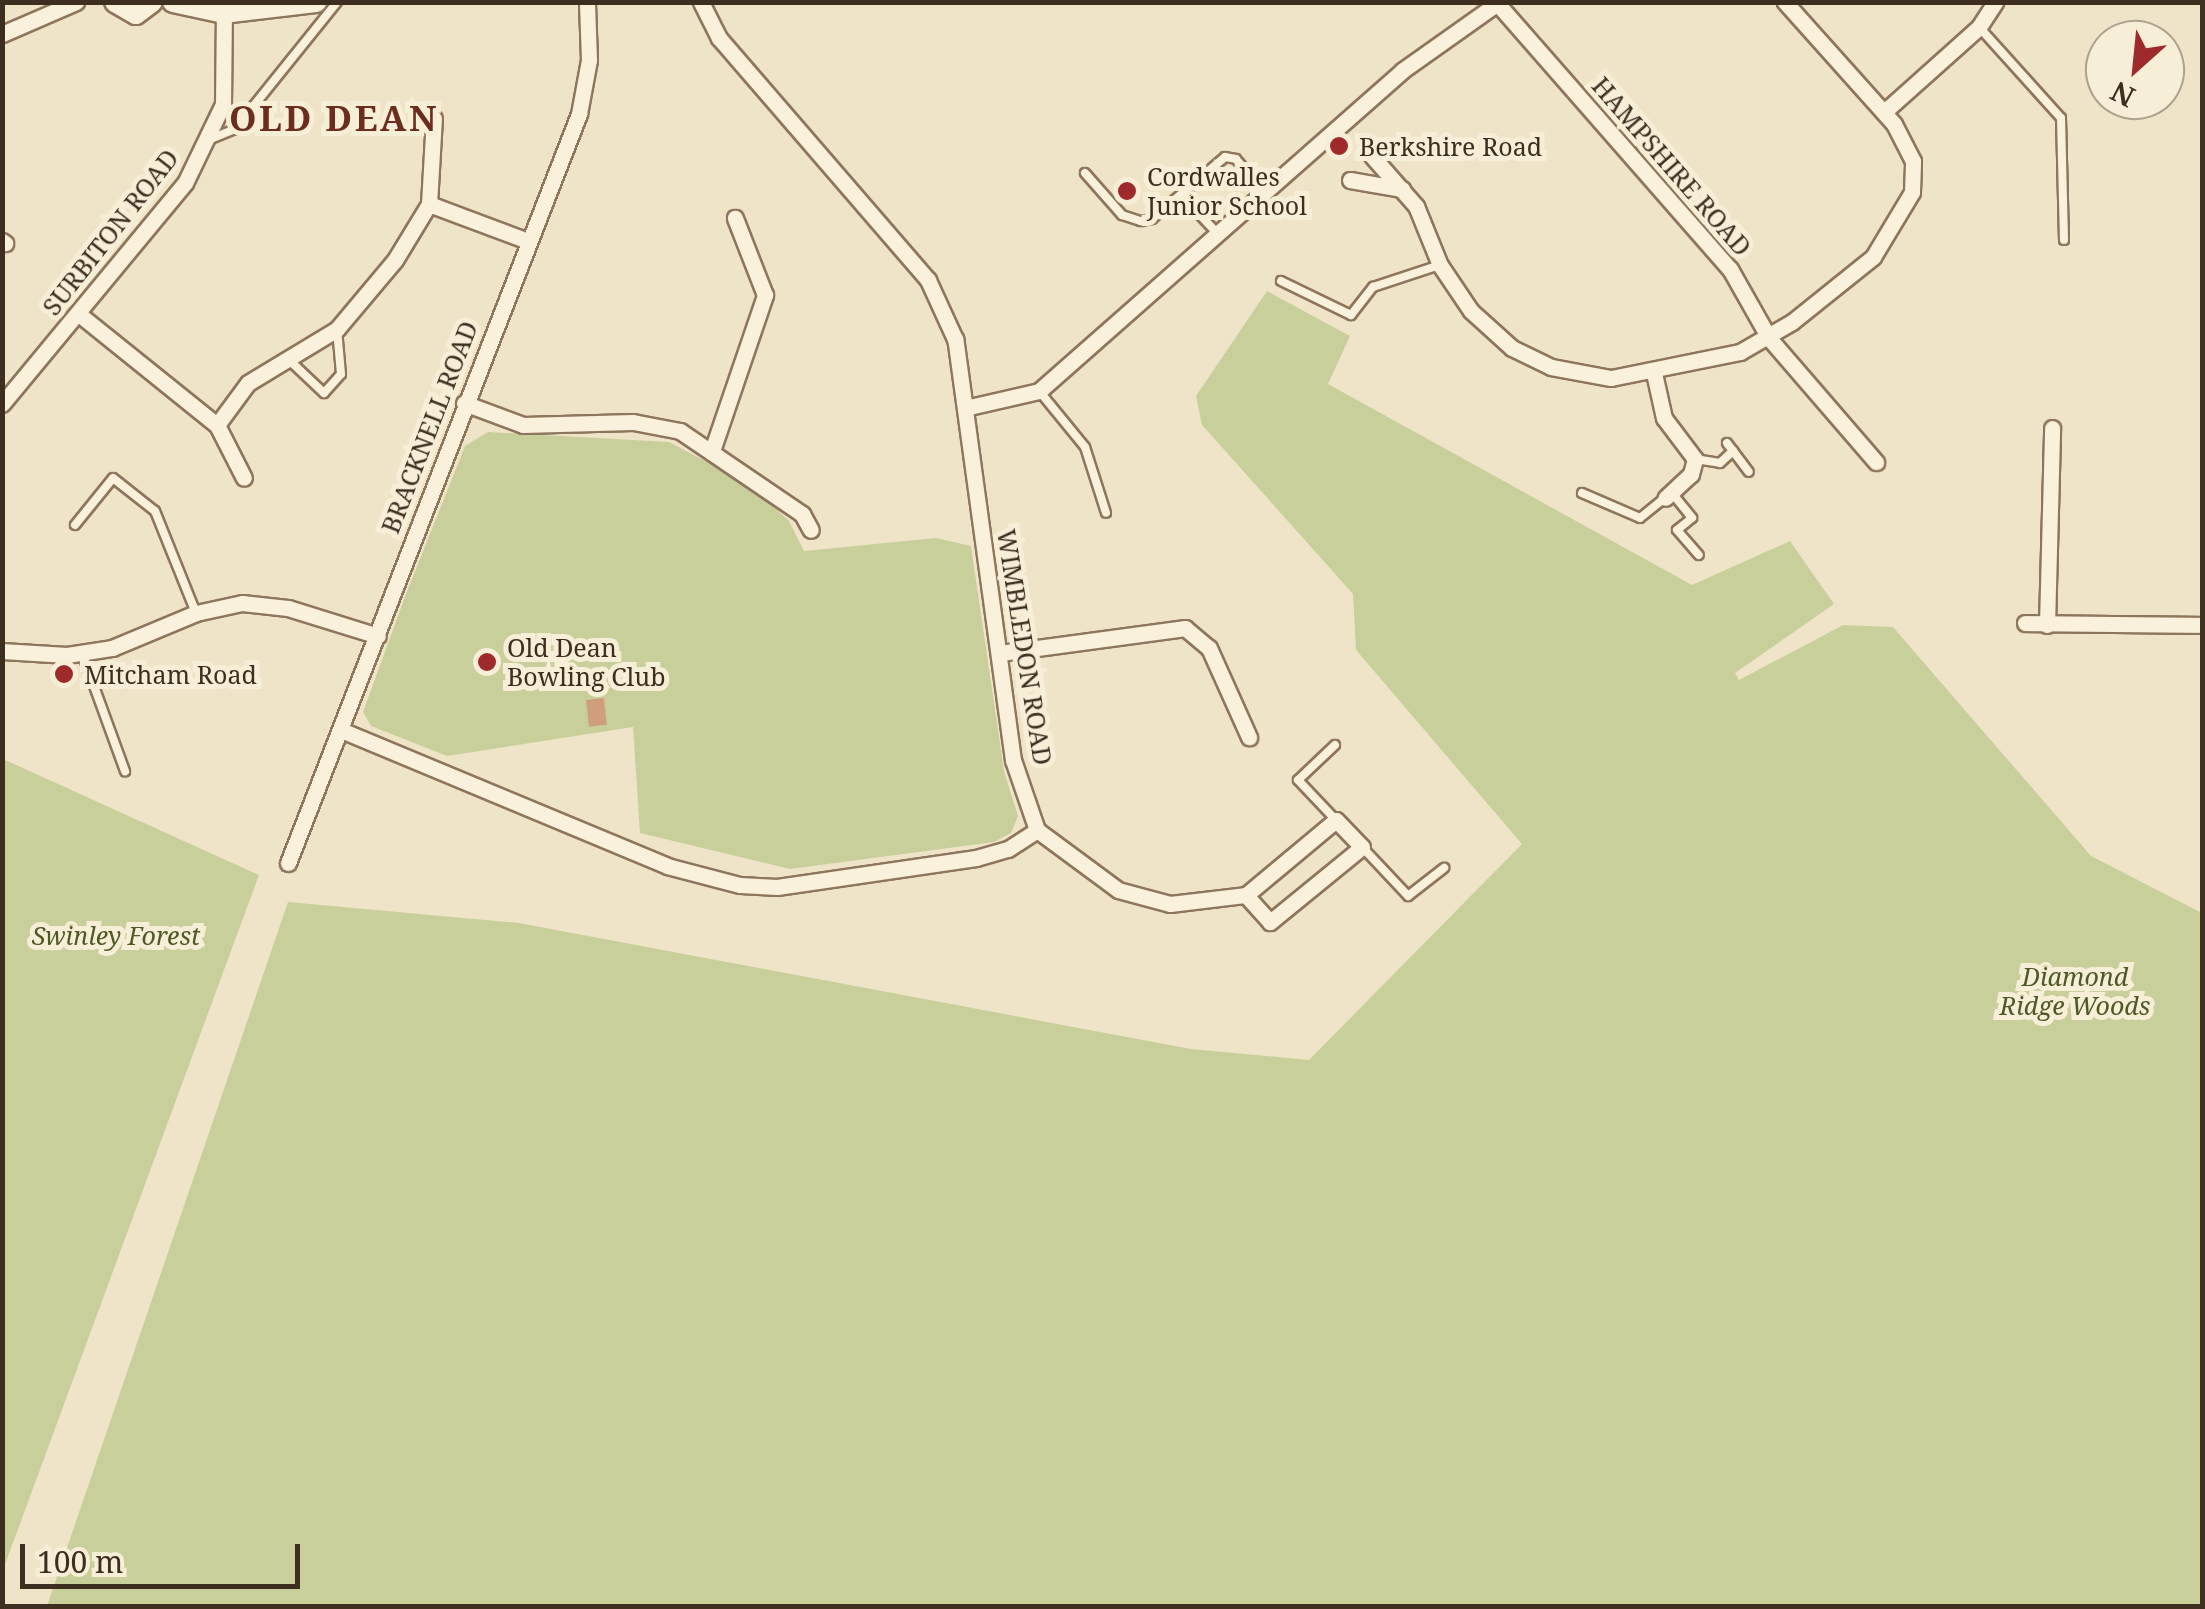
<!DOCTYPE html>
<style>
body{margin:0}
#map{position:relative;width:2205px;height:1609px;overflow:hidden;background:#f0e4c8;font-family:"Noto Serif",serif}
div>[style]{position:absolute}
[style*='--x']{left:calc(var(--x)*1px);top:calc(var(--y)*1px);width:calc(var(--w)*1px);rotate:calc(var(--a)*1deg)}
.green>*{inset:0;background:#c9cf9b}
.building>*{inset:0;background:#cf9f7d;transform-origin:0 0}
.roads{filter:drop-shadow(2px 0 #8d765c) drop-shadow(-2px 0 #8d765c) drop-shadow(0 2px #8d765c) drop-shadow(0 -2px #8d765c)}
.service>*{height:8px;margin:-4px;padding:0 4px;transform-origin:4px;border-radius:4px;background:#faf1dc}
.minor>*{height:15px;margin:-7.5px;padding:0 7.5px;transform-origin:7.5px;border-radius:7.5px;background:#faf1dc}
.tertiary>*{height:20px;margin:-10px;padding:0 10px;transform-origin:10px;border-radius:10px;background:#faf1dc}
.dots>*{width:28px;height:28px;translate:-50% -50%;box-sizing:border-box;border:5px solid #f7eed8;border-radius:50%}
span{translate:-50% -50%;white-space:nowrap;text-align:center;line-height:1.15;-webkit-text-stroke:10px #f7eed8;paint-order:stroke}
.poi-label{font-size:25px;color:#3d2e20}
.left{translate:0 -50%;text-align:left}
.street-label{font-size:25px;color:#3d2e20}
.park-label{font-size:25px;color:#4d5a26;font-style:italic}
.district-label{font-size:35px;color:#6b2e1e;font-weight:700;letter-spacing:2.5px}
.frame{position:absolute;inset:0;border:5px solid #3d2e20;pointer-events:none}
.north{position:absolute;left:2085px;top:20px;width:100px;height:100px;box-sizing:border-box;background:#f7eed8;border:2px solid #ada18e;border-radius:50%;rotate:207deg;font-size:28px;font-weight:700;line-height:40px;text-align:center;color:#3d2e20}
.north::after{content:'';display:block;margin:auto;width:35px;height:45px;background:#9e2a2b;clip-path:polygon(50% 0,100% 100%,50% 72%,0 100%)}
.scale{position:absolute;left:20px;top:1544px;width:280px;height:45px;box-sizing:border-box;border:5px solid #3d2e20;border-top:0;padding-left:12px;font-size:30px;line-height:35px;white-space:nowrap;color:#3d2e20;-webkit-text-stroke:8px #f7eed8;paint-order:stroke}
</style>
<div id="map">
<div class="green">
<div style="clip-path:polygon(1267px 291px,1350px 336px,1328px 384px,1692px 585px,1790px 541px,1834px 604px,1735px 673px,1739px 680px,1843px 625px,1893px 627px,2091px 856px,2202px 913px,2202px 1606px,47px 1606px,288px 902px,519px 923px,1191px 1049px,1309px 1060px,1522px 844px,1356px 650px,1353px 594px,1202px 425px,1196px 396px)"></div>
<div style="clip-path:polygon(488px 432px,669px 442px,749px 484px,789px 521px,804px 551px,936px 538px,971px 546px,1004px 771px,1018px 816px,1011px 833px,994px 842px,790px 869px,640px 833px,633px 727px,447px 756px,371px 726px,363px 712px,406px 594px,465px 446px)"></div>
<div style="clip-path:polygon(3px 759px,259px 875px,3px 1570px)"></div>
</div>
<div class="building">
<div style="left:604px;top:698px;width:27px;height:18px;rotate:84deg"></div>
</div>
<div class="roads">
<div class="service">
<div style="--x:1979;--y:27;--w:122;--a:48"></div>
<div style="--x:2061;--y:118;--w:122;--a:88.6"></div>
<div style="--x:208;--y:140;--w:29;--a:-22"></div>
<div style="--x:235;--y:129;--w:163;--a:-51.2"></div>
<div style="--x:1085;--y:173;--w:56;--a:48.6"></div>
<div style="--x:1122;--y:215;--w:20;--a:18"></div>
<div style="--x:1141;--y:221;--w:11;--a:-10"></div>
<div style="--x:1152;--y:219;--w:96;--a:-40.3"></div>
<div style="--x:1225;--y:157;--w:11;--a:10"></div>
<div style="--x:1236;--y:159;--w:43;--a:49.7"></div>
<div style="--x:1182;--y:196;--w:50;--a:46.6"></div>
<div style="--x:1281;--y:281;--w:78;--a:25.9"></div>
<div style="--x:1351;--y:315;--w:36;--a:-52"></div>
<div style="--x:1373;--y:287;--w:71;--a:-18.2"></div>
<div style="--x:287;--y:358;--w:51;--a:43.4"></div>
<div style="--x:324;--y:393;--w:25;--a:-48"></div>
<div style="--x:341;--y:374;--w:45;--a:-95.1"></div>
<div style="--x:1040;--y:392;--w:71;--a:50.7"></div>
<div style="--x:1085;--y:447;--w:69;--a:72.3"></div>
<div style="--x:1727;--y:443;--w:36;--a:53"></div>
<div style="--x:1695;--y:459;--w:25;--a:9"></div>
<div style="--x:1720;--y:463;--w:18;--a:-43"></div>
<div style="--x:1582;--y:493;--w:63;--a:23.3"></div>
<div style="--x:1640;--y:518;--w:32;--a:-39"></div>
<div style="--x:1672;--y:493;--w:32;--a:51"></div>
<div style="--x:1692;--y:518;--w:19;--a:141"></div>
<div style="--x:1677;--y:530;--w:33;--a:49"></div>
<div style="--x:75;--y:525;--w:60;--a:-51"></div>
<div style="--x:113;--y:478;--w:53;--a:38.2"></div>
<div style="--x:155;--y:511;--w:110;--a:68.1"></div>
<div style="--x:82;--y:653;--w:126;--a:70"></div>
<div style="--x:1335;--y:745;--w:51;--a:136.6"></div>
<div style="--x:1298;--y:780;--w:55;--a:46.5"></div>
<div style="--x:1363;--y:848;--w:66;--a:46.8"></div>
<div style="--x:1408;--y:896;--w:46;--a:-37.9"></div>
</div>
<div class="minor">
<div style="--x:1496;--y:2;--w:355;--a:48.8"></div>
<div style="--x:1730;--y:269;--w:79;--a:60.5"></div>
<div style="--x:1769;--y:338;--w:164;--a:49.2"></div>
<div style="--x:2;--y:34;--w:81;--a:-23.4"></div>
<div style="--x:1884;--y:112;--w:127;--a:-41.8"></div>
<div style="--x:1979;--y:27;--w:30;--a:-57"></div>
<div style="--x:1372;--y:156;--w:67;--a:48.7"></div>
<div style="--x:1416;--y:206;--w:64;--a:67.9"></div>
<div style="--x:1440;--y:265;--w:55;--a:56"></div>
<div style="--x:1471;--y:311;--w:55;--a:42.1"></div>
<div style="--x:1512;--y:348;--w:43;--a:26"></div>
<div style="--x:1551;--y:367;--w:61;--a:10.4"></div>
<div style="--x:1611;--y:378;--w:132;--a:-11.4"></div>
<div style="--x:1740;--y:352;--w:60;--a:-30"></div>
<div style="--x:1792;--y:322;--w:104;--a:-38.7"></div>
<div style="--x:1873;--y:257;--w:76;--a:-59"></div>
<div style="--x:1912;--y:192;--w:31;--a:-88"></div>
<div style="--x:1913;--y:161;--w:42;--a:-117.2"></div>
<div style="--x:1894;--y:124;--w:164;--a:-131.8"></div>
<div style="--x:1350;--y:180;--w:53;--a:9.8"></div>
<div style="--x:429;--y:204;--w:106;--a:20.5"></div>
<div style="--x:2;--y:241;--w:4;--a:34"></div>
<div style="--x:80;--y:315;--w:176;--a:38.8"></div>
<div style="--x:217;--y:425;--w:59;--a:63"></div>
<div style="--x:1654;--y:373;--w:46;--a:77.5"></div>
<div style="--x:1664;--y:418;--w:51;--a:52.9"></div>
<div style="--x:1695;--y:459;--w:16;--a:105"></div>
<div style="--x:1691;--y:474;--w:35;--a:137"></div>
<div style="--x:464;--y:403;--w:63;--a:20.4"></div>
<div style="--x:523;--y:425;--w:110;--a:-1.6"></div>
<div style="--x:633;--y:422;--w:48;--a:10.8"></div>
<div style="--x:680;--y:431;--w:148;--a:34.2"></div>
<div style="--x:802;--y:514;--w:18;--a:61"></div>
<div style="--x:2;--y:404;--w:287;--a:-50.4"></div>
<div style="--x:185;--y:183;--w:88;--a:-64.3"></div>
<div style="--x:223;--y:104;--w:91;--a:-89.4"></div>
<div style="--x:965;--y:408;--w:76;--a:-12.9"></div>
<div style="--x:1039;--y:391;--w:485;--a:-41.4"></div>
<div style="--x:1403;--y:70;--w:118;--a:-35.3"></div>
<div style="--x:217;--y:425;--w:52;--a:-53.6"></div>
<div style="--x:248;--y:383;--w:104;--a:-31.2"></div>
<div style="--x:337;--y:329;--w:90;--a:-50"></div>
<div style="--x:395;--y:260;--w:66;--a:-58.7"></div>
<div style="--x:429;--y:204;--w:86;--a:-86.7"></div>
<div style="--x:713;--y:448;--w:162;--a:-71.2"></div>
<div style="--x:765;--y:295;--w:83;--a:-111.3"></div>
<div style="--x:2025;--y:623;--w:177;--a:0.6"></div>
<div style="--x:2047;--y:625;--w:197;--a:-88.5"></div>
<div style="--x:2;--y:651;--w:65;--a:3.5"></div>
<div style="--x:67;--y:655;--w:46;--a:-8.8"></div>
<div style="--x:112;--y:648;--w:91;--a:-22.6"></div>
<div style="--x:196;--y:613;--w:47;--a:-12.3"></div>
<div style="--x:242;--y:603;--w:46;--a:6.2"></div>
<div style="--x:288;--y:608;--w:94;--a:17.3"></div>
<div style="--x:1000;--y:653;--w:187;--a:-7.7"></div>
<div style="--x:1185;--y:628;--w:31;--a:40"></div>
<div style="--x:1209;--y:648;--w:98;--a:65.8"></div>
<div style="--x:341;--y:730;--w:353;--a:22.6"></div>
<div style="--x:667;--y:866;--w:75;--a:14.6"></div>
<div style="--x:740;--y:885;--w:37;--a:3"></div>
<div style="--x:777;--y:887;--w:201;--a:-8.3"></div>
<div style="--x:976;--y:858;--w:33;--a:-16"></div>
<div style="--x:1008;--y:849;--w:35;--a:-33"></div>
<div style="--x:1037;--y:830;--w:74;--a:-108.9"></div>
<div style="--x:1013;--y:760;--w:425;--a:-97.8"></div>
<div style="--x:955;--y:339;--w:65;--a:-114.6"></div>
<div style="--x:928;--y:280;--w:320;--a:-130.8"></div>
<div style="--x:719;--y:38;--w:40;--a:-116.6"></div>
<div style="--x:1037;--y:830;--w:101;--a:36.5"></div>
<div style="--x:1118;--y:890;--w:54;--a:15.1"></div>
<div style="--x:1170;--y:904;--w:77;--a:-6.8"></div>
<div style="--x:1246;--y:895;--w:117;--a:-39.8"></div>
<div style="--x:1336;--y:820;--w:37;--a:46"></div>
<div style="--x:1362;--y:847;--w:119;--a:140.8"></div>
<div style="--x:1270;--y:922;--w:36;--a:-132"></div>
<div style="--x:288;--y:863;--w:804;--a:-68.77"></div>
<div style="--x:579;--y:114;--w:55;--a:-79.5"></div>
<div style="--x:589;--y:60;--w:58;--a:-92"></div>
</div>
<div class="tertiary">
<div style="--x:115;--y:2;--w:24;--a:30"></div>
<div style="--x:136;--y:14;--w:20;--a:-37"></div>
<div style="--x:173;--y:2;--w:52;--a:12.2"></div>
<div style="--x:224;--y:13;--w:93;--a:-6.8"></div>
</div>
</div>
<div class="dots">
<div style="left:1339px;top:146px;background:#9e2a2b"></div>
<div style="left:1127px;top:191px;background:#9e2a2b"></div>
<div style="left:487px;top:662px;background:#9e2a2b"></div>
<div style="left:64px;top:674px;background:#9e2a2b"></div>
</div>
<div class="poi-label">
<span class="left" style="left:1359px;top:146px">Berkshire Road</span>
<span class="left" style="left:1147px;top:191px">Cordwalles<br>Junior School</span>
<span class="left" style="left:507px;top:662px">Old Dean<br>Bowling Club</span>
<span class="left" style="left:84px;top:674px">Mitcham Road</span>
</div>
<div class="street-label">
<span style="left:1672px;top:166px;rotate:49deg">HAMPSHIRE ROAD</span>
<span style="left:110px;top:232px;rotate:-52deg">SURBITON ROAD</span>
<span style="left:429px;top:427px;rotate:-69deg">BRACKNELL ROAD</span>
<span style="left:1025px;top:647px;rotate:81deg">WIMBLEDON ROAD</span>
</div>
<div class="park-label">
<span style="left:116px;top:935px">Swinley Forest</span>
<span style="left:2075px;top:991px">Diamond<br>Ridge Woods</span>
</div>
<div class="district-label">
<span style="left:334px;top:118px">OLD DEAN</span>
</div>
<div class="frame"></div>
<div class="north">N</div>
<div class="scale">100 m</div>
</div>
